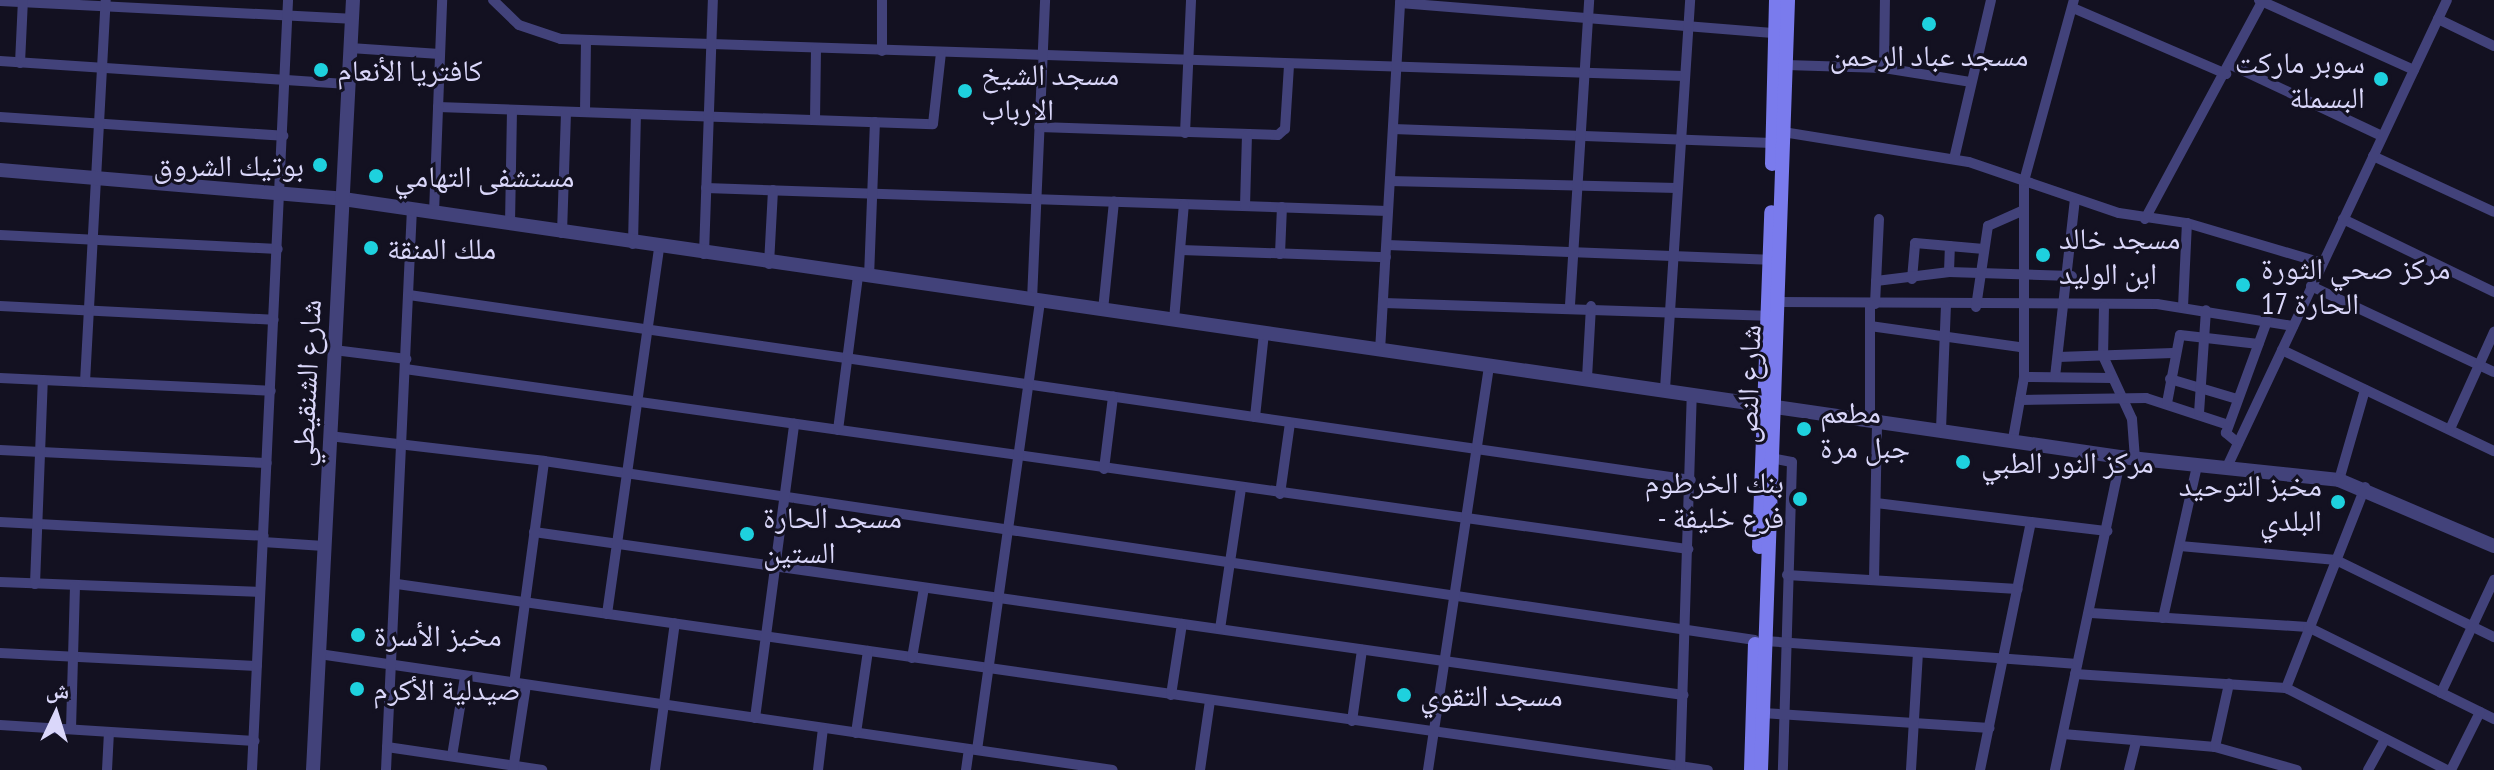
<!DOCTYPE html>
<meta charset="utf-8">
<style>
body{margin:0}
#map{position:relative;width:2494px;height:770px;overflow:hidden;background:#131121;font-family:"PT Sans Narrow","Noto Naskh Arabic",sans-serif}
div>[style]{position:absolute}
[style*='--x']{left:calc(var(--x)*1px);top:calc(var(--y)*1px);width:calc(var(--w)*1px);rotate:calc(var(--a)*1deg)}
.minor>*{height:10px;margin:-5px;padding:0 5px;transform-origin:5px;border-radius:5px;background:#42427a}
.tertiary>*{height:14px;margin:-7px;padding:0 7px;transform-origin:7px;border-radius:7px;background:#42427a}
.secondary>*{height:14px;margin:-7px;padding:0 7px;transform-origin:7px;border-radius:7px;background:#7a7bed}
.dots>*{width:22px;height:22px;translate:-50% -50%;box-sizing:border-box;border:4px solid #131121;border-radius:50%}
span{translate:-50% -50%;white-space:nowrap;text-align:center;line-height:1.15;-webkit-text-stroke:6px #131121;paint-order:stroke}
.poi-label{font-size:30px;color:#dad7fa}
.right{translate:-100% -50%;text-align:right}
.left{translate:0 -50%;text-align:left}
.street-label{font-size:30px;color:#dad7fa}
.north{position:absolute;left:16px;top:674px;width:80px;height:80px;-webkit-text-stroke:6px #131121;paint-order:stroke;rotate:4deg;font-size:22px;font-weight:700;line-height:32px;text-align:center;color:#dad7fa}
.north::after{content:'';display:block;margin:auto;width:28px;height:36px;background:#dad7fa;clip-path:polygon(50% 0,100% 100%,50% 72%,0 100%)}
</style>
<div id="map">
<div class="minor">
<div style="--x:493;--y:0;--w:36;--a:44"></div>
<div style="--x:519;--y:25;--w:44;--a:18.4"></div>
<div style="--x:561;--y:39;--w:1124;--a:1.89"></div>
<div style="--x:2259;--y:0;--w:170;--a:24.3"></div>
<div style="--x:0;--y:1;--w:351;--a:2.9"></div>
<div style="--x:1400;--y:3;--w:377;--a:4.6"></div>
<div style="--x:2073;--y:8;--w:167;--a:23.3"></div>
<div style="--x:2438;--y:19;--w:62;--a:25.7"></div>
<div style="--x:350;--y:48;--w:90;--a:3.8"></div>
<div style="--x:882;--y:51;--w:51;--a:-90"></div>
<div style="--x:0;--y:61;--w:349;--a:3.8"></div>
<div style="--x:20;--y:63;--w:63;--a:-87.3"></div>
<div style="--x:1786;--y:65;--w:98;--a:1.8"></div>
<div style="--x:1884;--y:68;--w:87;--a:9.2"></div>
<div style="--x:2231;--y:65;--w:167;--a:25.2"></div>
<div style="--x:1884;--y:68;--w:68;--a:-89.2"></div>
<div style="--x:438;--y:107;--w:495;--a:2"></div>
<div style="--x:933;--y:124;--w:71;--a:-83.6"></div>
<div style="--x:585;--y:112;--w:72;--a:-89.2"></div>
<div style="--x:0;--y:117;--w:284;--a:3.8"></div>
<div style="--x:815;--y:120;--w:72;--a:-89.2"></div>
<div style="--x:1039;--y:127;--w:239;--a:1.9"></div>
<div style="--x:1278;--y:135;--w:9;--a:-41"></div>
<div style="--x:1285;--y:129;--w:64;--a:-86.4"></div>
<div style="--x:1393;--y:129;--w:386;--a:2.1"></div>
<div style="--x:1783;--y:132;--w:188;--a:9.2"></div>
<div style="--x:1969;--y:162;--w:158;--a:18.8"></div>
<div style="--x:2119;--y:213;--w:69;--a:8.4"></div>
<div style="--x:2187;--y:223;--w:141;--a:16.5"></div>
<div style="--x:1185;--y:133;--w:133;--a:-87.4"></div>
<div style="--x:2373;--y:156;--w:133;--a:24.8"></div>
<div style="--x:1954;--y:159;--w:163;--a:-76.9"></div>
<div style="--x:1390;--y:181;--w:287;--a:1.4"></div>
<div style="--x:706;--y:188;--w:682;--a:1.93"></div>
<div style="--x:1245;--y:206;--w:71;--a:-88.4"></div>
<div style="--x:434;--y:213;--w:213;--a:-87.8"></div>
<div style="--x:2145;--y:219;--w:249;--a:-61.7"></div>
<div style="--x:2343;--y:219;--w:168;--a:25.8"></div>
<div style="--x:510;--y:224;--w:114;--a:-89"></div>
<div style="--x:562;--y:233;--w:121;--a:-88.1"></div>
<div style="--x:0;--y:235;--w:278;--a:2.9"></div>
<div style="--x:633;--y:244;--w:130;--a:-88.7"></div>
<div style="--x:1387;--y:245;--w:382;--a:2.2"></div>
<div style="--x:1181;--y:250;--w:205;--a:2"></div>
<div style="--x:704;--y:254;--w:254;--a:-88"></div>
<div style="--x:1280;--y:254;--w:47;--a:-87.6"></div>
<div style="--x:769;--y:264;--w:74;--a:-86.9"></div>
<div style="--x:1949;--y:272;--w:26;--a:-88"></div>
<div style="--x:869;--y:277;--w:155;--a:-87.8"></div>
<div style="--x:1912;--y:279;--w:36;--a:-85"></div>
<div style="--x:1915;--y:243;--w:69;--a:5"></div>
<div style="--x:1876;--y:281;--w:74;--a:-7"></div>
<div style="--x:1949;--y:272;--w:123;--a:1.9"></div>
<div style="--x:2311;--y:286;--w:202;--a:25.2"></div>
<div style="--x:409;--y:295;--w:1295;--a:8.21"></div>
<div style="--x:1032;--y:300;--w:300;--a:-87.5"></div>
<div style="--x:1778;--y:302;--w:379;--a:0.3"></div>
<div style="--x:2157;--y:304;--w:138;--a:9.2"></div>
<div style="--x:1384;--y:303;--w:382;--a:1.9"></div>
<div style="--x:1875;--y:304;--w:85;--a:-87.3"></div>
<div style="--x:1570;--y:305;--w:306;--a:-86.4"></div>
<div style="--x:0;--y:306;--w:274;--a:2.9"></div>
<div style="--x:2104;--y:306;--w:50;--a:91.1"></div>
<div style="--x:2103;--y:356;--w:69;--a:65.3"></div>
<div style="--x:2132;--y:419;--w:40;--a:85.7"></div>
<div style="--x:1976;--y:307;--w:82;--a:-81.6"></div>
<div style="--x:1988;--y:226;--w:36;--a:-24"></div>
<div style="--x:2183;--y:307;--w:84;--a:-87.3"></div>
<div style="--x:1103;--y:310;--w:109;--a:-84.2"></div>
<div style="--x:1174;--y:320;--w:116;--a:-85.1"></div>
<div style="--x:1870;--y:326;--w:150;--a:8"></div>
<div style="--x:334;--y:350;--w:73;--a:7.1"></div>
<div style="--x:2282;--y:350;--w:235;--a:25.5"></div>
<div style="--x:1380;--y:351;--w:352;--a:-86.7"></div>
<div style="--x:2058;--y:357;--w:115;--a:-2"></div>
<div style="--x:405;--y:369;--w:1296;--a:7.99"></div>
<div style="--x:2024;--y:377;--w:88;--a:0.7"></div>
<div style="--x:2055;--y:377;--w:178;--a:-83.6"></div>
<div style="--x:0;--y:378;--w:271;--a:2.7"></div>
<div style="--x:1587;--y:378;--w:72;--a:-86.8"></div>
<div style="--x:2170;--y:379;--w:70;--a:16.6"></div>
<div style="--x:85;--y:382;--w:383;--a:-86.9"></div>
<div style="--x:1665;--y:389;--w:390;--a:-86.3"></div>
<div style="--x:2020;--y:400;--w:126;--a:-0.9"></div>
<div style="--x:2146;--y:398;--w:86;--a:18.2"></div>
<div style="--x:2167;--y:403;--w:69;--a:-79.2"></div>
<div style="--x:2180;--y:335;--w:79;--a:6.6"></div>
<div style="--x:2199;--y:413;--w:103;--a:-86.1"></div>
<div style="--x:1255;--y:417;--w:84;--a:-83.9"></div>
<div style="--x:1870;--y:420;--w:116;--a:-90"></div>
<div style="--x:1941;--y:429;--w:123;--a:-87.7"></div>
<div style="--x:2450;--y:429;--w:107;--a:-65.6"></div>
<div style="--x:838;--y:430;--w:155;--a:-82.6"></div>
<div style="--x:329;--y:436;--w:216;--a:6.6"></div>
<div style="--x:544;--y:461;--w:1224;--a:8.41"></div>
<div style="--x:2013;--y:439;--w:63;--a:-79.9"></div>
<div style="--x:2024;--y:377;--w:196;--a:-90"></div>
<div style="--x:2024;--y:181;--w:188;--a:-74.6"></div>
<div style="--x:2238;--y:443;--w:16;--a:-140"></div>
<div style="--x:2226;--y:433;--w:119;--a:-69.9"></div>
<div style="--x:0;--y:450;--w:267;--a:2.8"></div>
<div style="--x:1771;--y:458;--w:21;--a:11"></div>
<div style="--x:1792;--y:462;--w:308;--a:91.7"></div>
<div style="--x:1104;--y:469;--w:73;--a:-82.9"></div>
<div style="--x:2226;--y:469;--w:518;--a:-64.77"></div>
<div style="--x:2339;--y:480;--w:94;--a:-73.9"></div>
<div style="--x:1280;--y:494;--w:72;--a:-82"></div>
<div style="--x:1876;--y:503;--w:156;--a:7"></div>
<div style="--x:0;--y:522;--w:264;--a:3"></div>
<div style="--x:534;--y:532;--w:1161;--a:8.07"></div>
<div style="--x:263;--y:542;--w:61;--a:3.8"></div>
<div style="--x:2180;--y:546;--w:157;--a:5.1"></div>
<div style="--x:2336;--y:560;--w:176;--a:26"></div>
<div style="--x:1787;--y:575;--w:231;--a:3.5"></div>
<div style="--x:1874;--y:580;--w:159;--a:-88.9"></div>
<div style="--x:0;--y:582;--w:260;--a:2.2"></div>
<div style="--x:35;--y:584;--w:204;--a:-87.8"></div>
<div style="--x:397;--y:584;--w:1324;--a:8.08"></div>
<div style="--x:2091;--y:613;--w:217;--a:3.7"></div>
<div style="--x:2308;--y:627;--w:208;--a:26.3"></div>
<div style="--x:607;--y:614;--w:371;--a:-81.9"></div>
<div style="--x:2163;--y:618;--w:156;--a:-77.4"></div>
<div style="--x:1220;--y:629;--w:143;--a:-81.5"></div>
<div style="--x:1765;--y:641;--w:313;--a:4.2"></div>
<div style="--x:0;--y:653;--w:257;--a:2.9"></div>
<div style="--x:319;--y:654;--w:802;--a:8.31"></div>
<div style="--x:912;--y:658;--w:71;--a:-80.3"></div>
<div style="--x:2075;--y:674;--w:211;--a:3.8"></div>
<div style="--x:2286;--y:688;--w:181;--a:27"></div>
<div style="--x:514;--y:684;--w:225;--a:-82.3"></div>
<div style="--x:2286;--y:688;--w:216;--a:-68.5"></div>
<div style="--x:2441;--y:693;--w:125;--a:-64.9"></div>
<div style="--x:1171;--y:695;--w:72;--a:-81.2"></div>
<div style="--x:1763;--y:713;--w:227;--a:3.8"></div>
<div style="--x:755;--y:718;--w:297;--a:-82.4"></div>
<div style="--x:1352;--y:721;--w:72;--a:-82"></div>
<div style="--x:0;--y:725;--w:255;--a:3.6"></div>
<div style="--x:71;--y:729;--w:143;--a:-88.4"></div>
<div style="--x:856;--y:733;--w:83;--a:-81.7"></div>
<div style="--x:2063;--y:734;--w:153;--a:4.9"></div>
<div style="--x:2215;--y:747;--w:85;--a:15.7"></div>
<div style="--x:387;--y:747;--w:157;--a:8.4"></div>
<div style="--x:2215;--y:747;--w:65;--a:-77.5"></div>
<div style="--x:977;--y:750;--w:452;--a:-82"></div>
<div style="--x:452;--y:756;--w:80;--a:-80.7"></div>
<div style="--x:107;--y:770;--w:38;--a:-87"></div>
<div style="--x:252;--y:770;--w:771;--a:-87.32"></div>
<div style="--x:386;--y:770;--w:562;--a:-87.35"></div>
<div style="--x:513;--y:770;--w:86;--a:-81.3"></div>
<div style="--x:655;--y:770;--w:148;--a:-82.3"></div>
<div style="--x:818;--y:770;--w:42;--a:-83.2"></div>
<div style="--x:966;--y:770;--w:21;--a:-82"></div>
<div style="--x:1200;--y:770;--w:70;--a:-81.8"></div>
<div style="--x:1428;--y:770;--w:409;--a:-81.4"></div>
<div style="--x:1680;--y:770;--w:377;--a:-88.2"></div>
<div style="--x:1911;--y:770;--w:117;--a:-86.6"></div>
<div style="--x:1980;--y:770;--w:253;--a:-78.4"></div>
<div style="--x:2031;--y:522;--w:77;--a:6.8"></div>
<div style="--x:2055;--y:770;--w:320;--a:-78.1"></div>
<div style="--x:2129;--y:770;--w:29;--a:-76"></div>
<div style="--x:2368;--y:770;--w:33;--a:-61"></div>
<div style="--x:2451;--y:770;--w:65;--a:-63.4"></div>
</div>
<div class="tertiary">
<div style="--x:0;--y:170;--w:344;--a:4.8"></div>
<div style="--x:343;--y:199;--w:1797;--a:8.26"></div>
<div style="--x:2121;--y:457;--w:219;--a:6"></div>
<div style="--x:2339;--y:480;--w:168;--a:23.1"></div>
<div style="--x:313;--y:770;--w:771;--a:-87.03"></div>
</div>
<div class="secondary">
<div style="--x:1772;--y:164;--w:164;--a:-88.6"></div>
<div style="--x:1759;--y:547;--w:335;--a:-87.9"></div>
<div style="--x:1751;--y:770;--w:126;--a:-88.2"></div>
<div style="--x:1761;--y:770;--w:770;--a:-87.99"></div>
</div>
<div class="dots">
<div style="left:1929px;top:24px;background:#1ed1de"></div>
<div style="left:321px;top:70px;background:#1ed1de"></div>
<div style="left:2381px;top:79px;background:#1ed1de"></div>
<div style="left:965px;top:91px;background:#1ed1de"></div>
<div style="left:320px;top:165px;background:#1ed1de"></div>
<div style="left:376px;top:176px;background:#1ed1de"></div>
<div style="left:371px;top:248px;background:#1ed1de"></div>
<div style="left:2043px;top:255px;background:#1ed1de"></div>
<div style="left:2243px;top:285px;background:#1ed1de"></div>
<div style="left:1804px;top:429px;background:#1ed1de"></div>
<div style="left:1963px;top:462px;background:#1ed1de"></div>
<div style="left:1800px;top:499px;background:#1ed1de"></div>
<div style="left:2338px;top:502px;background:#1ed1de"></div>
<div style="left:747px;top:534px;background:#1ed1de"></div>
<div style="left:358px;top:635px;background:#1ed1de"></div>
<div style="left:357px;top:689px;background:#1ed1de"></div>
<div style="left:1404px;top:695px;background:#1ed1de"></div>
</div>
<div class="poi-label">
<span style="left:1929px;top:55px">مسجد عباد الرحمن</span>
<span class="right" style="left:2365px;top:79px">سوبر ماركت<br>البسملة</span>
<span class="left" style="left:337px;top:70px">كافتريا الأنعام</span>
<span class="left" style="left:981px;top:91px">مسجد الشيخ<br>الارباب</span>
<span class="right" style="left:304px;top:165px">بوتيك الشروق</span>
<span class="left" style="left:394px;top:176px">مستشفى التهامي</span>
<span class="left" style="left:2059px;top:255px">مسجد خالد<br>ابن الوليد</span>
<span class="left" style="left:387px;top:248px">ملك المنقة</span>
<span class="left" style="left:2261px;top:285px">مركز صحي الثورة<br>الحارة 17</span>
<span class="left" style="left:1820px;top:429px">مطعم<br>جبل مرة</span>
<span class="left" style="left:1981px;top:462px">مركز النور الطبي</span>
<span class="right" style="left:1784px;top:499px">بنك الخرطوم<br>- فرع خليفة</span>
<span class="right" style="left:2322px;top:502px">مخبز التوحيد<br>البلدي</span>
<span class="left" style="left:763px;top:534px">مسجد الحارة<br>الستين</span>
<span class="left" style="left:374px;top:635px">مخبز الأسرة</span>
<span class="left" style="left:373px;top:689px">صيدلية الأكرم</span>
<span class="left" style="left:1420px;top:695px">مسجد التقوي</span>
</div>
<div class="street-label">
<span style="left:306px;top:383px;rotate:-87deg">شارع الشنقيطي</span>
<span style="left:1748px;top:384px;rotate:-88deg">شارع النص</span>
</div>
<div class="north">ش</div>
</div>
